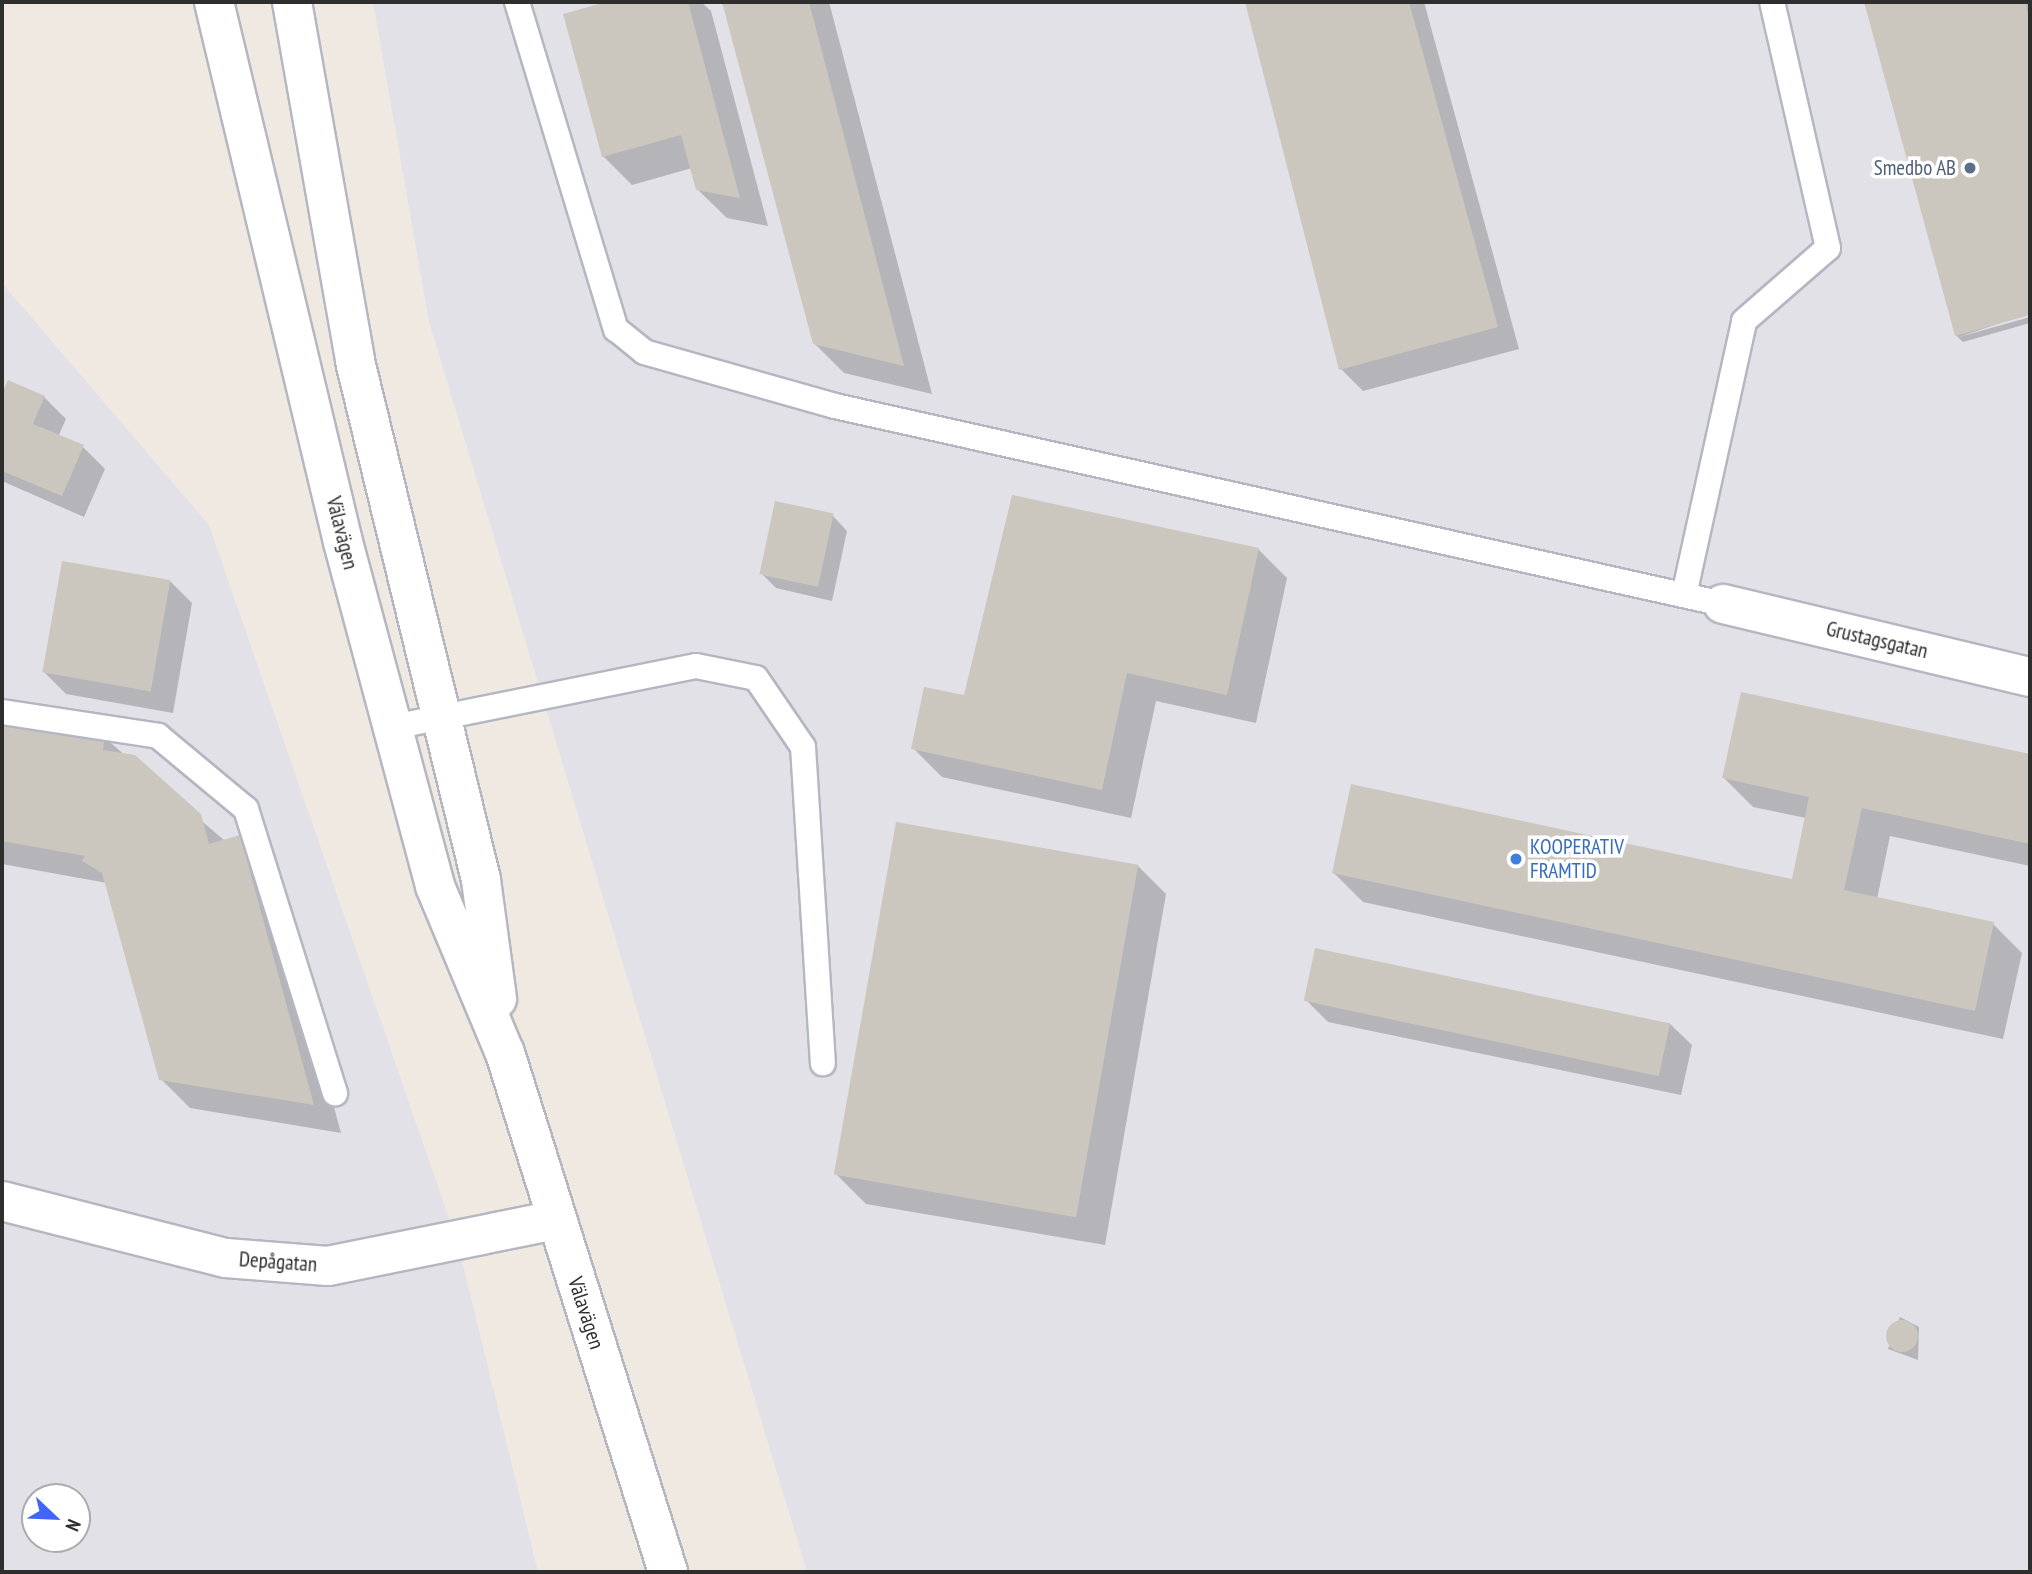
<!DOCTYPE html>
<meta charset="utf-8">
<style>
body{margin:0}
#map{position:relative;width:2032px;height:1574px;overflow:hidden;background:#efe9e1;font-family:"PT Sans Narrow",sans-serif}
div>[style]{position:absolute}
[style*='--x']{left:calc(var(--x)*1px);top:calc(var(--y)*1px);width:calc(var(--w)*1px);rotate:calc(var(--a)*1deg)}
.industrial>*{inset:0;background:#e3e1e8}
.shadow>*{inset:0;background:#0003}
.building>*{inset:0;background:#cbc7bf;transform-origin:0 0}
.round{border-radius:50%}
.roads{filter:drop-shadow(2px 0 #b4b7c1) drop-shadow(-2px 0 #b4b7c1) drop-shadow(0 2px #b4b7c1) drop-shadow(0 -2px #b4b7c1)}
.service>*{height:24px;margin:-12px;padding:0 12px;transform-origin:12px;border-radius:12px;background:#fff}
.minor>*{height:38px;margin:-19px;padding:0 19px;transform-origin:19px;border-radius:19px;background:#fff}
.secondary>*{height:38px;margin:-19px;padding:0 19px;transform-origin:19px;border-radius:19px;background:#fff}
.dots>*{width:19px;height:19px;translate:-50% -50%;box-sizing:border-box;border:4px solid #fff;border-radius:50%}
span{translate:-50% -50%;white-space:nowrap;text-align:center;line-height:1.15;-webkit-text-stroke:7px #fff;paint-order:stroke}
.service-label{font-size:21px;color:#4e5e75}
.right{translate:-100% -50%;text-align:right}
.street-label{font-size:21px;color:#2e2e2e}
.shop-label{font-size:21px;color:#366cbe}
.left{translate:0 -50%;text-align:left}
.frame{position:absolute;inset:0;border:4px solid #2e2e2e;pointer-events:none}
.north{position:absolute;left:21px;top:1483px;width:70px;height:70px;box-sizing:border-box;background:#fff;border:2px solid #ababab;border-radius:50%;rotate:113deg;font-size:19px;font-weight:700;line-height:28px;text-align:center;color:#2e2e2e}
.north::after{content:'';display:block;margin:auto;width:24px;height:32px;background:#4264fb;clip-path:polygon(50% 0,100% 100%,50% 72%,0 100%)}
</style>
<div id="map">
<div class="industrial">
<div style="clip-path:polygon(373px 2px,2030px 2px,2030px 1572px,807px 1572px,429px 322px)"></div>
<div style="clip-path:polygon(evenodd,2px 283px,209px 525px,458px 1244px,538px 1572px,2px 1572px,2px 283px,35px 1497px,77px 1497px,77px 1539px,35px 1539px,35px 1497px)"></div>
</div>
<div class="shadow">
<div style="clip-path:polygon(612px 2px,701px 2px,711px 11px,768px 226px,727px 218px,697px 189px,692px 168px,632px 185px,603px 156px,565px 15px)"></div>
<div style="clip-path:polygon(724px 2px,829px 2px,932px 394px,844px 373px,814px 343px)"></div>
<div style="clip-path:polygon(1247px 2px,1424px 2px,1519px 349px,1363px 391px,1341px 369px)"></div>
<div style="clip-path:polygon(1865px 2px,2029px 2px,2030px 313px,1959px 337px,2030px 317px,2030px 323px,1963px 342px,1956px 335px)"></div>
<div style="clip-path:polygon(8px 382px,44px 397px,66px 419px,58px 437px,83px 447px,105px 469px,84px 517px,2px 481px,2px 397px)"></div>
<div style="clip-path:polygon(833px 516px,847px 531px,832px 601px,776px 588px,761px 573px)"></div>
<div style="clip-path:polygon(1258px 549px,1287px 578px,1256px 723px,1156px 701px,1131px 818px,942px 777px,913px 748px)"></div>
<div style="clip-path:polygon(170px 581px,192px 603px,173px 713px,66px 694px,44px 672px)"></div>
<div style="clip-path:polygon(1742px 694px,2030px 756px,2030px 866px,1890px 836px,1877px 899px,1993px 924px,2022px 953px,2003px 1039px,1363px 902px,1334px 873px,1793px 881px,1806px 818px,1753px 807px,1724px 778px)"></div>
<div style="clip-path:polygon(2px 720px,105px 738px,225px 841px,240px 837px,269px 866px,341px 1133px,190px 1108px,161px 1079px,107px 883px,2px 864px)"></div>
<div style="clip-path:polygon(1137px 865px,1166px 894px,1105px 1245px,866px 1204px,837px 1175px)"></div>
<div style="clip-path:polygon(1306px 1000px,1669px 1023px,1692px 1045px,1681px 1095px,1328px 1022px)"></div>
<div style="clip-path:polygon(1900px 1317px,1919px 1327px,1918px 1360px,1888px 1349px)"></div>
</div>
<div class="building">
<div style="clip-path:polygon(606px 2px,688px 2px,740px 198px,696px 190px,681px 135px,602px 157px,563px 14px)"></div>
<div style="clip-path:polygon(722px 2px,809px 2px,904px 366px,813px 344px)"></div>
<div style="clip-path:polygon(1245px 2px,1409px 2px,1498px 327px,1339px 370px)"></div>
<div style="clip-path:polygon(1864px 2px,2025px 2px,2030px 21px,2030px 315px,1955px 336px)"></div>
<div style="clip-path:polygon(8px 380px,45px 396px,33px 424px,84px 445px,62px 496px,2px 471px,2px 393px)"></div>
<div style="clip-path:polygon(1012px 495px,1259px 548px,1227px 695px,1127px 673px,1102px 790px,911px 749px,924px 687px,964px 695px)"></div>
<div style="left:775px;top:501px;width:60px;height:75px;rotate:12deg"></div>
<div style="left:62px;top:561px;width:110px;height:113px;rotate:10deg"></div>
<div style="clip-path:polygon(1741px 692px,2030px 754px,2030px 844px,1862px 808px,1844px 890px,1994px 922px,1975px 1011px,1332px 873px,1351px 784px,1792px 879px,1809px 797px,1722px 778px)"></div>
<div style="clip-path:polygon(2px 718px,105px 736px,103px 750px,135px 755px,201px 814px,209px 844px,240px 835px,314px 1105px,159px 1080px,102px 873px,82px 861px,85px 856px,2px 841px)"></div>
<div style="left:896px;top:822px;width:246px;height:358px;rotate:10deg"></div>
<div style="left:1315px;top:948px;width:363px;height:54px;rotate:12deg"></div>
<div class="round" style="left:1886px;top:1320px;width:32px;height:32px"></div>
</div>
<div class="roads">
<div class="service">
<div style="--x:517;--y:2;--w:342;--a:73.2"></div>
<div style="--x:616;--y:329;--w:36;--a:39"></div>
<div style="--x:644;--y:352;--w:198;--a:15.8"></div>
<div style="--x:835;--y:406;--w:910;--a:12.57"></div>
<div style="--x:1684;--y:595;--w:280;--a:-77.6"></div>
<div style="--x:1744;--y:321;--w:111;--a:-41"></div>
<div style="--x:1828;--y:248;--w:252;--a:-102.8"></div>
<div style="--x:2;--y:712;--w:158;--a:8.7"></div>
<div style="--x:158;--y:736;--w:114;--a:39.7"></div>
<div style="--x:246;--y:809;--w:298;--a:72.6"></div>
<div style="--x:393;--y:727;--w:309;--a:-11.4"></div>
<div style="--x:696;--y:666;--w:61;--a:11.3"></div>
<div style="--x:756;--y:678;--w:83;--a:55.7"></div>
<div style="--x:803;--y:747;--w:317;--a:86.4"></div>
</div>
<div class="minor">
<div style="--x:1723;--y:604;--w:316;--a:13.4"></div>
<div style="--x:2;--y:1201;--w:231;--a:14.3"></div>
<div style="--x:226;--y:1258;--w:102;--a:4.5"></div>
<div style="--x:328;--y:1266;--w:233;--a:-11.4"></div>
</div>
<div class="secondary">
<div style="--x:214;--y:2;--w:555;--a:76.56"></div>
<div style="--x:343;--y:542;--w:356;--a:75"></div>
<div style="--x:435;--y:886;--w:181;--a:67.3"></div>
<div style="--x:505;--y:1053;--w:544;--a:72.56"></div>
<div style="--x:292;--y:2;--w:364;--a:80"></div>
<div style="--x:355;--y:361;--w:534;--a:76.35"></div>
<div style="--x:481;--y:880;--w:120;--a:82.3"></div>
</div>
</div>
<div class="dots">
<div style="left:1970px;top:168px;background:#5c6f8a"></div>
<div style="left:1516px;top:859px;background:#3f7fe0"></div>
</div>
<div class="service-label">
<span class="right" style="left:1956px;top:168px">Smedbo AB</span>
</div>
<div class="street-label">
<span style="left:342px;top:533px;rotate:76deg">Välavägen</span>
<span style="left:1877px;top:640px;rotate:13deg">Grustagsgatan</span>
<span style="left:278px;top:1262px;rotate:4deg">Depågatan</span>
<span style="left:586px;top:1313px;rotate:72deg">Välavägen</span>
</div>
<div class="shop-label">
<span class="left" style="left:1530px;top:859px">KOOPERATIV<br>FRAMTID</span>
</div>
<div class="frame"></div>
<div class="north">N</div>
</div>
